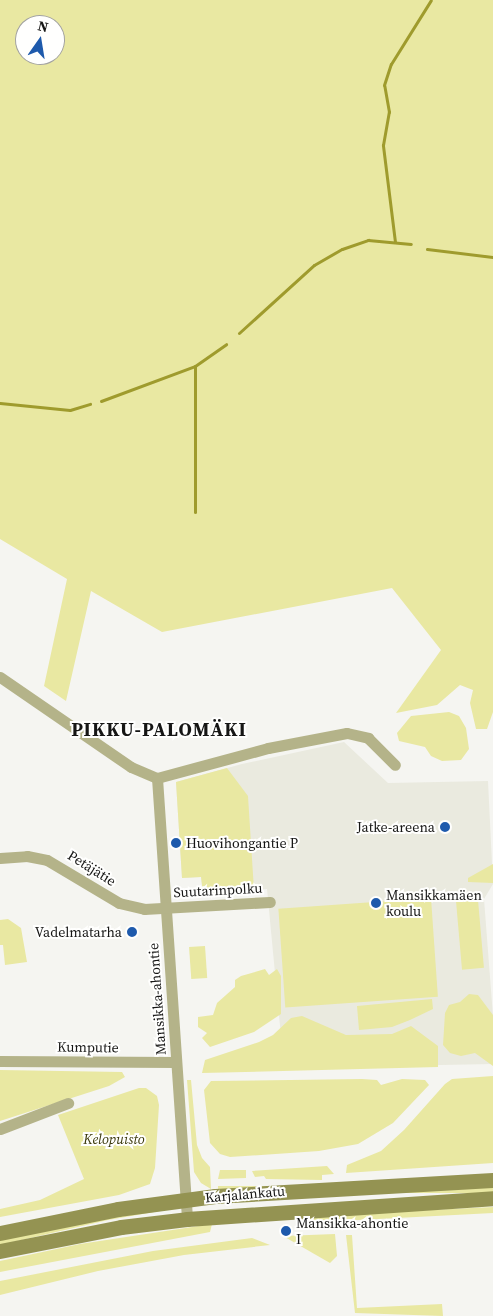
<!DOCTYPE html>
<meta charset="utf-8">
<style>
body{margin:0}
#map{position:relative;width:493px;height:1316px;overflow:hidden;background:#f5f5f1;font-family:"Source Serif 4",serif}
div>[style]{position:absolute}
[style*='--x']{left:calc(var(--x)*1px);top:calc(var(--y)*1px);width:calc(var(--w)*1px);rotate:calc(var(--a)*1deg)}
.built>*{inset:0;background:#eaeadf}
.green>*{inset:0;background:#e9e8a2;transform-origin:0 0}
.stream>*{height:3px;margin:-1.5px;padding:0 1.5px;transform-origin:1.5px;border-radius:1.5px;background:#9f9b2d}
.minor>*{height:11px;margin:-5.5px;padding:0 5.5px;transform-origin:5.5px;border-radius:5.5px;background:#b4b389}
.secondary>*{height:15px;margin:-7.5px;padding:0 7.5px;transform-origin:7.5px;border-radius:7.5px;background:#949352}
.dots>*{width:14px;height:14px;translate:-50% -50%;box-sizing:border-box;border:2px solid #fffffe;border-radius:50%}
span{translate:-50% -50%;white-space:nowrap;text-align:center;line-height:1.15;-webkit-text-stroke:4px #fffffe;paint-order:stroke}
.poi-label{font-size:14px;color:#161615}
.right{translate:-100% -50%;text-align:right}
.left{translate:0 -50%;text-align:left}
.street-label{font-size:14px;color:#161615}
.park-label{font-size:14px;color:#3a380a;font-style:italic}
.district-label{font-size:19px;color:#161615;font-weight:700;letter-spacing:1px}
.north{position:absolute;left:15px;top:15px;width:50px;height:50px;box-sizing:border-box;background:#fffffe;border:1px solid #a2a2a1;border-radius:50%;rotate:13deg;font-size:14px;font-weight:700;line-height:20px;text-align:center;color:#161615}
.north::after{content:'';display:block;margin:auto;width:18px;height:22px;background:#1e5aac;clip-path:polygon(50% 0,100% 100%,50% 72%,0 100%)}
</style>
<div id="map">
<div class="built">
<div style="clip-path:polygon(344px 742px,388px 783px,488px 781px,493px 884px,484px 899px,493px 1016px,493px 1064px,284px 1068px,267px 889px,203px 893px,201px 877px,182px 878px,176px 782px,242px 764px)"></div>
</div>
<div class="green">
<div style="clip-path:polygon(evenodd,0 0,493px 0,493px 712px,487px 729px,476px 729px,470px 703px,473px 690px,460px 685px,437px 705px,396px 713px,441px 650px,392px 588px,162px 632px,91px 591px,66px 701px,44px 686px,67px 579px,0 539px,0 0,25px 25px,55px 25px,55px 55px,25px 55px,25px 25px)"></div>
<div style="clip-path:polygon(449px 712px,459px 716px,466px 728px,469px 749px,461px 760px,442px 761px,431px 756px,425px 747px,399px 741px,397px 733px,411px 716px)"></div>
<div style="clip-path:polygon(227px 768px,248px 796px,254px 890px,203px 893px,201px 877px,182px 878px,176px 782px)"></div>
<div style="clip-path:polygon(493px 864px,493px 883px,468px 882px,468px 878px)"></div>
<div style="left:431px;top:898px;width:99px;height:153px;rotate:86deg"></div>
<div style="left:478px;top:900px;width:68px;height:22px;rotate:85deg"></div>
<div style="clip-path:polygon(8px 919px,21px 928px,27px 962px,5px 965px,3px 945px,0 945px,0 920px)"></div>
<div style="left:205px;top:946px;width:32px;height:16px;rotate:86deg"></div>
<div style="clip-path:polygon(265px 969px,269px 975px,277px 969px,281px 976px,281px 1014px,254px 1032px,210px 1047px,202px 1038px,207px 1033px,198px 1027px,198px 1017px,213px 1015px,217px 1003px,235px 987px,235px 980px,241px 976px)"></div>
<div style="clip-path:polygon(469px 994px,478px 995px,493px 1015px,493px 1066px,475px 1053px,461px 1056px,450px 1053px,443px 1045px,445px 1013px,449px 1005px,460px 1002px)"></div>
<div style="clip-path:polygon(432px 999px,433px 1009px,410px 1020px,392px 1027px,359px 1030px,357px 1006px)"></div>
<div style="clip-path:polygon(302px 1016px,346px 1035px,392px 1034px,411px 1026px,438px 1046px,438px 1067px,202px 1073px,205px 1060px,259px 1042px,273px 1035px,291px 1018px)"></div>
<div style="clip-path:polygon(0 1070px,122px 1072px,125px 1077px,109px 1086px,0 1121px)"></div>
<div style="clip-path:polygon(493px 1076px,493px 1163px,346px 1173px,347px 1165px,381px 1151px,404px 1130px,445px 1084px,452px 1079px)"></div>
<div style="clip-path:polygon(362px 1079px,377px 1080px,381px 1085px,402px 1079px,425px 1080px,429px 1085px,393px 1123px,358px 1144px,319px 1151px,230px 1157px,220px 1154px,210px 1143px,204px 1090px,211px 1081px)"></div>
<div style="clip-path:polygon(187px 1080px,191px 1080px,197px 1145px,202px 1158px,210px 1167px,211px 1189px,201px 1183px,194px 1172px)"></div>
<div style="clip-path:polygon(139px 1088px,146px 1088px,157px 1096px,159px 1105px,155px 1168px,150px 1184px,119px 1195px,0 1217px,0 1209px,40px 1200px,84px 1179px,58px 1115px)"></div>
<div style="clip-path:polygon(327px 1166px,334px 1174px,322px 1175px,322px 1180px,266px 1179px,264px 1176px,255px 1177px,252px 1171px)"></div>
<div style="clip-path:polygon(246px 1170px,246px 1178px,218px 1179px,220px 1170px)"></div>
<div style="left:493px;top:1186px;width:7px;height:275px;rotate:90deg"></div>
<div style="clip-path:polygon(493px 1207px,493px 1213px,301px 1223px,304px 1216px)"></div>
<div style="clip-path:polygon(166px 1210px,108px 1220px,0 1245px,0 1240px,107px 1217px)"></div>
<div style="clip-path:polygon(212px 1224px,210px 1232px,0 1272px,0 1261px,80px 1244px)"></div>
<div style="clip-path:polygon(335px 1234px,337px 1256px,330px 1263px,283px 1236px)"></div>
<div style="clip-path:polygon(346px 1235px,352px 1235px,357px 1308px,442px 1304px,443px 1316px,355px 1313px)"></div>
<div style="clip-path:polygon(252px 1238px,270px 1245px,184px 1255px,98px 1271px,0 1295px,0 1281px,153px 1251px)"></div>
</div>
<div class="stream">
<div style="--x:395;--y:242;--w:98;--a:-97.1"></div>
<div style="--x:383;--y:145;--w:34;--a:-80"></div>
<div style="--x:389;--y:112;--w:27;--a:-100"></div>
<div style="--x:384;--y:85;--w:22;--a:-72"></div>
<div style="--x:391;--y:64;--w:75;--a:-58"></div>
<div style="--x:427;--y:249;--w:66;--a:6.9"></div>
<div style="--x:239;--y:333;--w:101;--a:-42.2"></div>
<div style="--x:314;--y:265;--w:32;--a:-30"></div>
<div style="--x:342;--y:249;--w:28;--a:-19"></div>
<div style="--x:368;--y:240;--w:43;--a:5.3"></div>
<div style="--x:101;--y:401;--w:100;--a:-20.4"></div>
<div style="--x:195;--y:366;--w:38;--a:-35"></div>
<div style="--x:0;--y:403;--w:70;--a:5.7"></div>
<div style="--x:70;--y:410;--w:21;--a:-17"></div>
<div style="--x:195;--y:512;--w:146;--a:-90"></div>
</div>
<div class="minor">
<div style="--x:0;--y:677;--w:159;--a:34.5"></div>
<div style="--x:131;--y:767;--w:28;--a:23"></div>
<div style="--x:157;--y:778;--w:442;--a:86.1"></div>
<div style="--x:157;--y:778;--w:115;--a:-15.1"></div>
<div style="--x:268;--y:748;--w:80;--a:-10.8"></div>
<div style="--x:347;--y:733;--w:22;--a:13"></div>
<div style="--x:368;--y:738;--w:38;--a:45"></div>
<div style="--x:0;--y:858;--w:27;--a:-4"></div>
<div style="--x:27;--y:856;--w:20;--a:11"></div>
<div style="--x:47;--y:860;--w:84;--a:30.8"></div>
<div style="--x:119;--y:903;--w:26;--a:13"></div>
<div style="--x:144;--y:909;--w:126;--a:-3.2"></div>
<div style="--x:0;--y:1061;--w:176;--a:0.3"></div>
<div style="--x:0;--y:1129;--w:73;--a:-20.9"></div>
</div>
<div class="secondary">
<div style="--x:0;--y:1233;--w:120;--a:-11.5"></div>
<div style="--x:118;--y:1209;--w:98;--a:-7.6"></div>
<div style="--x:215;--y:1196;--w:278;--a:-3.3"></div>
<div style="--x:0;--y:1251;--w:123;--a:-11.2"></div>
<div style="--x:121;--y:1227;--w:66;--a:-6.9"></div>
<div style="--x:187;--y:1219;--w:307;--a:-3.9"></div>
</div>
<div class="dots">
<div style="left:445px;top:827px;background:#1e5aac"></div>
<div style="left:176px;top:843px;background:#1e5aac"></div>
<div style="left:376px;top:903px;background:#1e5aac"></div>
<div style="left:132px;top:932px;background:#1e5aac"></div>
<div style="left:286px;top:1231px;background:#1e5aac"></div>
</div>
<div class="poi-label">
<span class="right" style="left:435px;top:827px">Jatke-areena</span>
<span class="left" style="left:186px;top:843px">Huovihongantie P</span>
<span class="left" style="left:386px;top:903px">Mansikkamäen<br>koulu</span>
<span class="right" style="left:122px;top:932px">Vadelmatarha</span>
<span class="left" style="left:296px;top:1231px">Mansikka-ahontie<br>I</span>
</div>
<div class="street-label">
<span style="left:92px;top:868px;rotate:32deg">Petäjätie</span>
<span style="left:218px;top:890px;rotate:-3deg">Suutarinpolku</span>
<span style="left:157px;top:999px;rotate:-94deg">Mansikka-ahontie</span>
<span style="left:88px;top:1047px;rotate:1deg">Kumputie</span>
<span style="left:245px;top:1194px;rotate:-5deg">Karjalankatu</span>
</div>
<div class="park-label">
<span style="left:114px;top:1139px">Kelopuisto</span>
</div>
<div class="district-label">
<span style="left:159px;top:730px">PIKKU-PALOMÄKI</span>
</div>
<div class="north">N</div>
</div>
